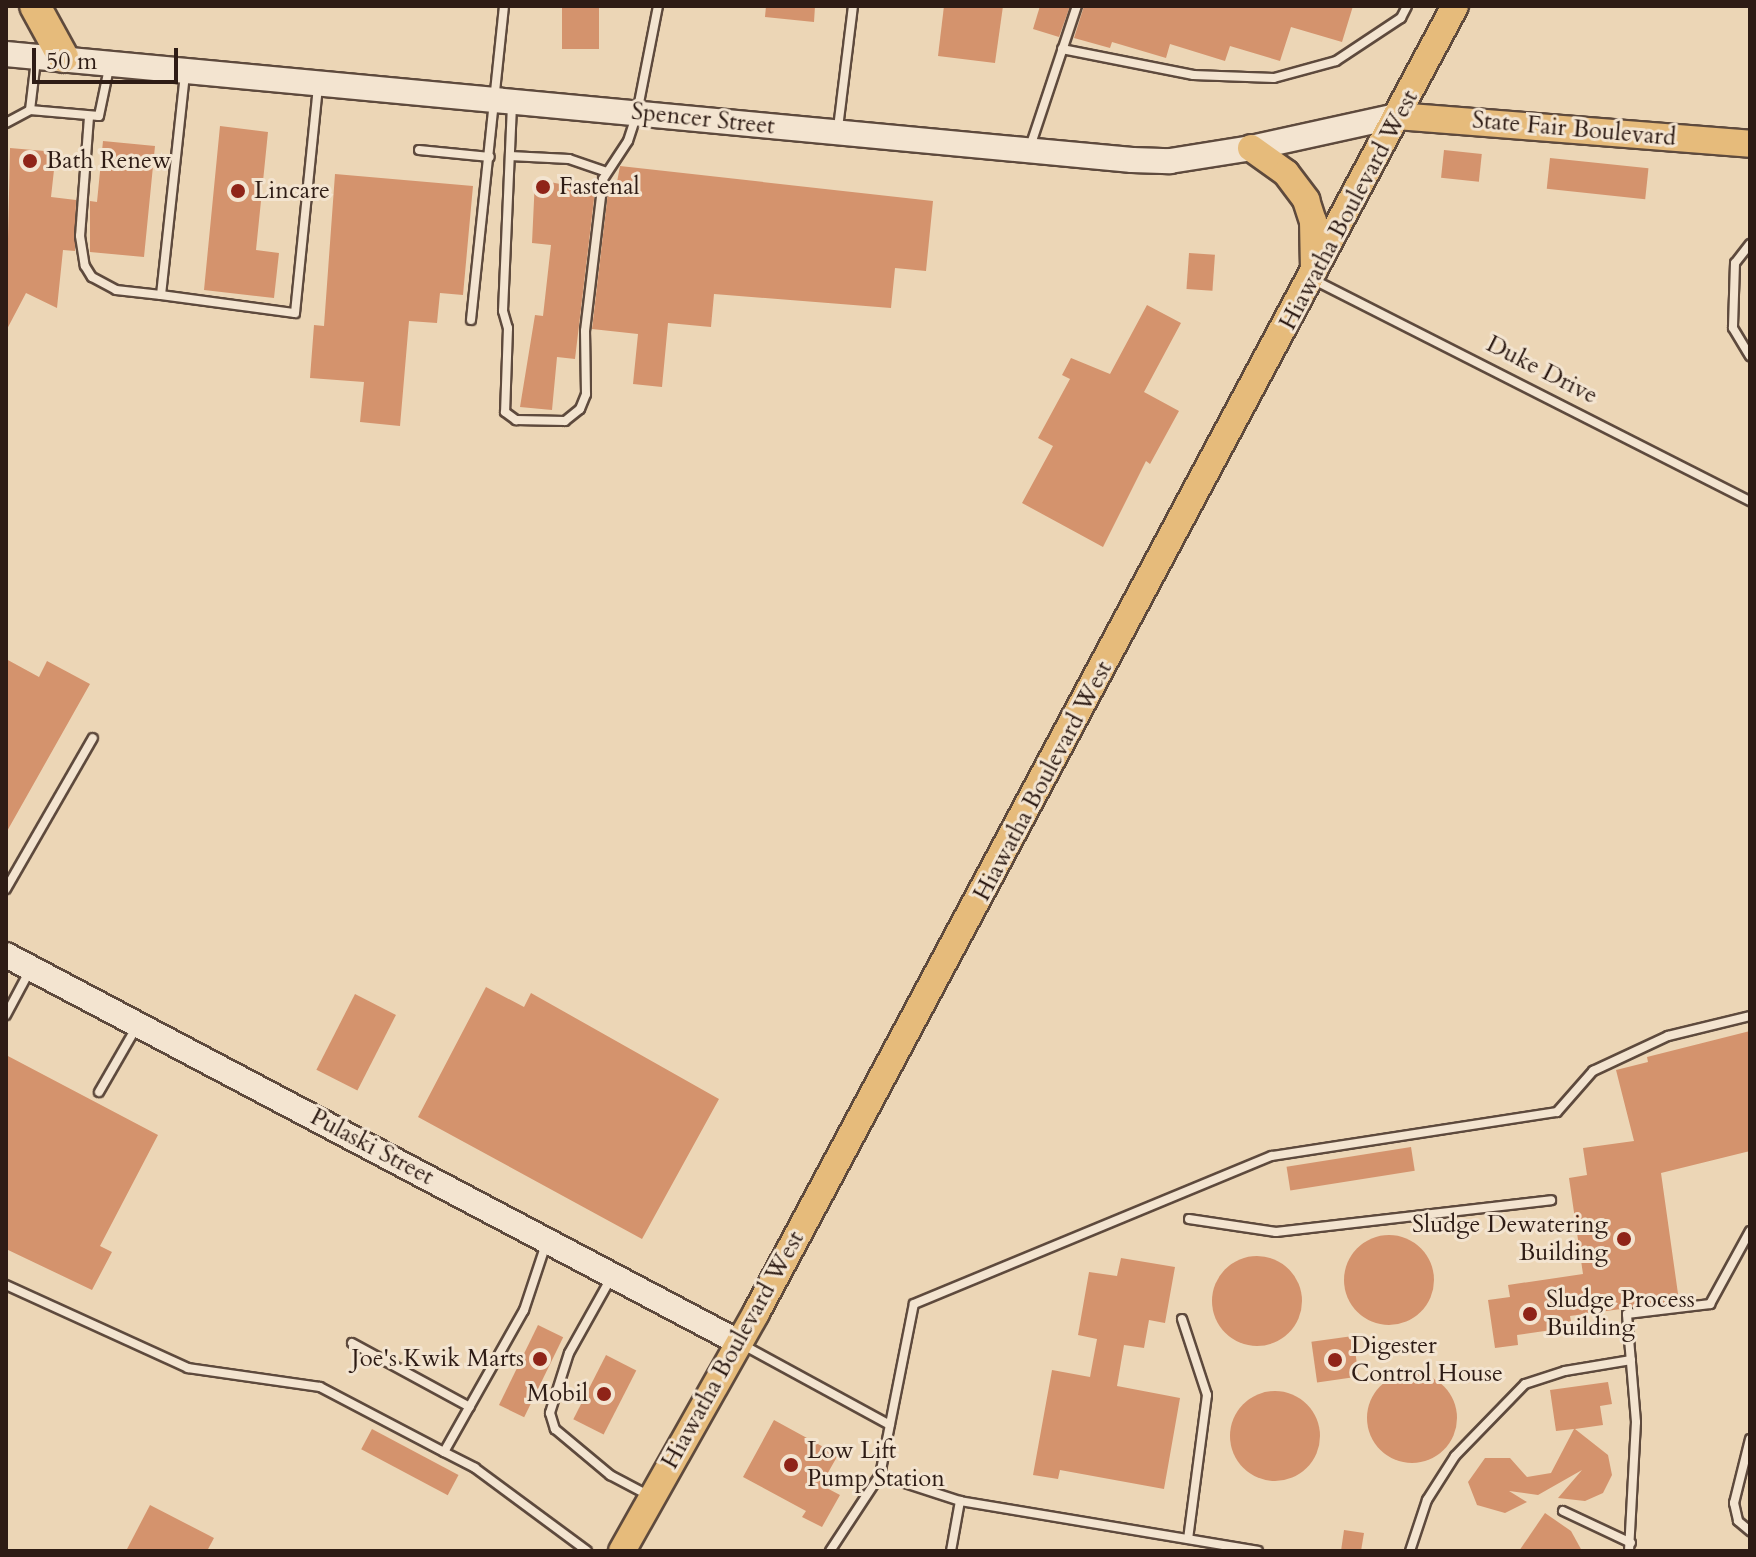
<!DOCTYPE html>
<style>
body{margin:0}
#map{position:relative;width:1756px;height:1557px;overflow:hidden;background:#ecd6b6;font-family:Cardo,serif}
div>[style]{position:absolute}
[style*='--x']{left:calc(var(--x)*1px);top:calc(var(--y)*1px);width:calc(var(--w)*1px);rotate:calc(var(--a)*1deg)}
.building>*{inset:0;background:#d4936d;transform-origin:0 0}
.round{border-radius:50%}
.roads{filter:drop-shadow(2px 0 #5e4a3d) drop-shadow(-2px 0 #5e4a3d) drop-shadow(0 2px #5e4a3d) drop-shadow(0 -2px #5e4a3d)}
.lane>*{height:8px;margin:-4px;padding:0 4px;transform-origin:4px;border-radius:4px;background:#f3e4d0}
.secondary>*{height:24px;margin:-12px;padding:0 12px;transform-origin:12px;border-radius:12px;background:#f3e4d0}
.primary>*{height:26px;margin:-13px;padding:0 13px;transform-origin:13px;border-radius:13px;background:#e6bb7b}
.highway>*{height:30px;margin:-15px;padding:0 15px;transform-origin:15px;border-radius:15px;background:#e6bb7b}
.dots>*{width:22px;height:22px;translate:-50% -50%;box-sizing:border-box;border:4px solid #f3e4d0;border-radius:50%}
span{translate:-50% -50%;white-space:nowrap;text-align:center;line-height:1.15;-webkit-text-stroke:6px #f3e4d0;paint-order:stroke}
.street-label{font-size:24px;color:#2e1c15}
.poi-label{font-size:24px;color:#2e1c15}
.left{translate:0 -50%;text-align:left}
.right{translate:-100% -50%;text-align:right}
.frame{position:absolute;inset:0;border:8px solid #2e1c15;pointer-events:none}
.scale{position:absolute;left:32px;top:48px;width:146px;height:36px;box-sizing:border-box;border:4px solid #2e1c15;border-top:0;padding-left:10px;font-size:24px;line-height:28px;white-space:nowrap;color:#2e1c15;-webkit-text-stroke:6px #f3e4d0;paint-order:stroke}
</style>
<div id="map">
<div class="building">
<div style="left:562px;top:6px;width:37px;height:43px"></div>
<div style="clip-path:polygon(766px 6px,815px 6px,814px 22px,765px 17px)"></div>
<div style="clip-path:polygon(944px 6px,1003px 6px,995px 63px,938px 56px)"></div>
<div style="clip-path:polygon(1040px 6px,1070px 6px,1059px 37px,1033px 29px)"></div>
<div style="clip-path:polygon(1084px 6px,1353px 6px,1342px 42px,1291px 27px,1280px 61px,1230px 46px,1225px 61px,1170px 44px,1166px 58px,1112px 42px,1110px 48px,1074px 38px)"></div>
<div style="clip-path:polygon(220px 126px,268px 132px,256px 250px,279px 253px,274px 298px,204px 290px)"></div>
<div style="clip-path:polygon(103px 141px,155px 146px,144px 257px,90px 252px,90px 201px,97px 202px)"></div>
<div style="clip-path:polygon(10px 148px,56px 152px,51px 197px,76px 200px,75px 251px,63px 250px,57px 308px,26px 293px,6px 331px)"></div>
<div style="left:1444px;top:150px;width:38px;height:28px;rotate:6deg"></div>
<div style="left:1550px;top:158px;width:99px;height:31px;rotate:6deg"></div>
<div style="clip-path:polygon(620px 166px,933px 201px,926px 271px,895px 268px,891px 308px,714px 294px,711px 327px,668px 323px,662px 387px,633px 384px,638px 334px,592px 329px,608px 192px,615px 193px)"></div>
<div style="clip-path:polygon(335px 174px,473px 186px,463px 295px,440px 293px,437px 323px,409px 321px,400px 426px,360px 422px,364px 382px,310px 378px,314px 325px,324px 326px)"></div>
<div style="clip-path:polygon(535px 179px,595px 191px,575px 359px,557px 357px,552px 410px,520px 407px,535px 315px,543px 316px,551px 245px,532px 243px)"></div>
<div style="left:1189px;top:253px;width:26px;height:36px;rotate:4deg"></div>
<div style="clip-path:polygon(1147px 305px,1181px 323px,1144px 392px,1179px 411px,1150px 464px,1146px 461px,1103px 547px,1022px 503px,1053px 446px,1038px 438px,1070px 379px,1062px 375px,1071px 358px,1110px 374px)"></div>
<div style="clip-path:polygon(6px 659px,39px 677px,47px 661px,90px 684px,6px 833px)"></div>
<div style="clip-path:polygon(486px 987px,524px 1007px,531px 993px,719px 1099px,642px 1239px,418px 1117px)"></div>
<div style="left:355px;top:994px;width:46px;height:85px;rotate:27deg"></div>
<div style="clip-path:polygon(1750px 1031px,1750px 1151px,1661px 1173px,1679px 1301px,1570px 1316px,1572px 1327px,1517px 1335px,1518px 1345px,1495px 1348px,1488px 1300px,1510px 1297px,1508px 1285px,1583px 1274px,1569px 1178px,1587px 1175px,1583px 1148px,1634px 1141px,1616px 1070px,1648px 1062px,1647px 1057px)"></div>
<div style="clip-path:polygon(6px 1055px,158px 1135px,100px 1246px,112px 1252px,92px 1290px,6px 1249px)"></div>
<div style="left:1411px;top:1147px;width:24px;height:126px;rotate:81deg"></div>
<div class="round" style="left:1344px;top:1235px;width:90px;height:90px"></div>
<div class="round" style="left:1212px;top:1256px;width:90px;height:90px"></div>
<div style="clip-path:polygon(1121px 1258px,1175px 1267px,1165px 1323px,1149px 1320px,1144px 1348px,1124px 1345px,1117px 1386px,1180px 1398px,1164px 1489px,1060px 1470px,1058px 1479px,1033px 1475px,1052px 1370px,1090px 1377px,1097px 1339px,1078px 1335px,1089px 1272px,1117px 1276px)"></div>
<div style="left:538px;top:1325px;width:28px;height:89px;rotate:26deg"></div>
<div style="left:1353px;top:1336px;width:41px;height:42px;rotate:82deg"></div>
<div style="left:606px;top:1355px;width:34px;height:72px;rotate:27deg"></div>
<div class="round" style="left:1367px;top:1373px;width:90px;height:90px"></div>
<div style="clip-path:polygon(1608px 1382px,1612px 1404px,1600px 1406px,1603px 1425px,1575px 1429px,1608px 1455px,1612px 1475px,1603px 1493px,1585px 1501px,1558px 1498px,1582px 1470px,1538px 1495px,1509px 1491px,1527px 1502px,1505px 1513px,1477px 1505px,1468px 1482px,1485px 1458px,1510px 1458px,1527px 1477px,1551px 1473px,1574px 1429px,1556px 1431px,1550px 1390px)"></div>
<div class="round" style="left:1230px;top:1391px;width:90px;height:90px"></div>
<div style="clip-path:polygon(774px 1420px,838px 1455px,821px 1485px,840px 1495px,822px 1527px,802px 1517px,806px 1511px,743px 1477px)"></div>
<div style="left:372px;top:1429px;width:98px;height:23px;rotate:28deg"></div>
<div style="clip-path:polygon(150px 1505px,214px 1538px,207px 1551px,126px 1551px)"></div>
<div style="clip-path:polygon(1545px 1513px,1571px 1531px,1582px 1551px,1519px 1551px)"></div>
<div style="clip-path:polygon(1344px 1530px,1364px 1533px,1361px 1551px,1341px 1551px)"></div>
</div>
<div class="roads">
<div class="lane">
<div style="--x:1062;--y:49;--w:134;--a:11.2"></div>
<div style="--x:1193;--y:75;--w:81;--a:2.1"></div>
<div style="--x:1274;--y:78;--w:64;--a:-15.3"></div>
<div style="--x:1336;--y:61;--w:78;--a:-33.5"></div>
<div style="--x:1401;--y:18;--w:13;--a:-63"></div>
<div style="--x:512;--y:105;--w:206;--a:92.5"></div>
<div style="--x:503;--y:311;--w:18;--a:74"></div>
<div style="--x:508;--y:328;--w:84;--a:92"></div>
<div style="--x:505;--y:412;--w:14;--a:36"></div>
<div style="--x:516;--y:420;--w:49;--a:1.2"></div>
<div style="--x:565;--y:421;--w:19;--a:-39"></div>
<div style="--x:580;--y:409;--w:16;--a:-68"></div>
<div style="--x:586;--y:394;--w:63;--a:-90.9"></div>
<div style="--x:585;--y:331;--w:153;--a:-83.2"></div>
<div style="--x:603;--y:179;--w:45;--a:-56.7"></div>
<div style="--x:628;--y:141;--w:29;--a:-72"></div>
<div style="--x:637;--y:113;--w:109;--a:-78.9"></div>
<div style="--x:30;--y:110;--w:69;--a:5"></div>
<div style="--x:99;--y:116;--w:49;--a:-78.2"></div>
<div style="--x:89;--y:117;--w:119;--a:94.3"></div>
<div style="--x:80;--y:236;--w:30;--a:81"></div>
<div style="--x:85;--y:266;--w:13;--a:58"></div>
<div style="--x:92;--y:277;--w:27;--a:28"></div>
<div style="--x:116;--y:290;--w:45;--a:6.3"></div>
<div style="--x:161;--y:295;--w:222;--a:-83.8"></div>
<div style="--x:6;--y:123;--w:27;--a:-28"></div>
<div style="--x:30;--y:110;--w:50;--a:-83.2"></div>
<div style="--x:838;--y:128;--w:123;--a:-83"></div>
<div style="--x:1030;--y:147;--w:149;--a:-71.6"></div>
<div style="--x:419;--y:150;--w:71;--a:5.6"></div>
<div style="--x:510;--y:156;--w:59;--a:2.9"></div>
<div style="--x:569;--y:159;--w:40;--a:18.9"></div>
<div style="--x:1750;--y:244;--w:24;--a:128"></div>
<div style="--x:1735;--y:263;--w:65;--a:91.8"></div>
<div style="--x:1733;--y:328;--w:33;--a:59"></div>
<div style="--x:1314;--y:280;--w:489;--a:26.9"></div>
<div style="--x:161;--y:295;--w:135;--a:7.7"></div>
<div style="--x:295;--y:313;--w:228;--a:-84.2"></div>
<div style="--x:471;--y:320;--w:316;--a:-84"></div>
<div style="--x:6;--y:889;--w:174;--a:-60.1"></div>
<div style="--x:6;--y:1015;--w:49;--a:-61.9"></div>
<div style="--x:99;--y:1092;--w:74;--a:-60"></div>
<div style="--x:1189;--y:1219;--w:88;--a:8.5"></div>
<div style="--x:1276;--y:1232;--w:277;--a:-6.6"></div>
<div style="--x:546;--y:1244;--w:70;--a:108.4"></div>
<div style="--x:524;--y:1310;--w:163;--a:119.4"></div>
<div style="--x:444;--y:1452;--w:35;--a:27"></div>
<div style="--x:475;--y:1468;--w:139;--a:36.5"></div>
<div style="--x:611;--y:1278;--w:86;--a:119.2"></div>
<div style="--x:569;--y:1353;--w:63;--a:107.6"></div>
<div style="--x:550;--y:1413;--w:17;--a:73"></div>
<div style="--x:555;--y:1429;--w:72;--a:39.9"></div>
<div style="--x:610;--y:1475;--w:45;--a:27.7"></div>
<div style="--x:6;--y:1285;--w:200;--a:24.5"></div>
<div style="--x:188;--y:1368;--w:133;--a:8.2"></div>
<div style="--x:320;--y:1387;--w:140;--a:27.7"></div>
<div style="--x:1182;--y:1319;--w:80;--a:71.8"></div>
<div style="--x:1207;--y:1395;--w:145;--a:97.5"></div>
<div style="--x:352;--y:1343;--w:134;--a:28.5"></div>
<div style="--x:743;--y:1345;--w:167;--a:28.6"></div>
<div style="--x:1750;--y:1439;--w:66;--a:104"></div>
<div style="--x:1734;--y:1503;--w:18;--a:77"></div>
<div style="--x:1738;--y:1521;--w:16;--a:40"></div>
<div style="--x:960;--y:1501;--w:302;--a:9.5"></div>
<div style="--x:1563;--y:1511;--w:75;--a:25.2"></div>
<div style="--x:830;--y:1551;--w:91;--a:-56.7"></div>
<div style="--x:951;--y:1551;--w:51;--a:-79.8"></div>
<div style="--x:960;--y:1501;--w:84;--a:-162"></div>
<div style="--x:880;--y:1475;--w:174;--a:-78.8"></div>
<div style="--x:914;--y:1304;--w:387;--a:-22.5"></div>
<div style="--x:1272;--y:1156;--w:288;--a:-8.8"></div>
<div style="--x:1557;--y:1112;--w:55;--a:-48.7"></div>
<div style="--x:1593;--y:1071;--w:83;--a:-25"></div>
<div style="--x:1668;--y:1036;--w:84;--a:-13.7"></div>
<div style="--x:1410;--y:1551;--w:54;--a:-71.6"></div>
<div style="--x:1427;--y:1500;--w:52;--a:-57.5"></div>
<div style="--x:1455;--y:1456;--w:100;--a:-45.8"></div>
<div style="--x:1525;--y:1384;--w:42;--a:-18"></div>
<div style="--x:1565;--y:1371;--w:67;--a:-9.5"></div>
<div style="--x:1629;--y:1551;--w:129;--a:-86.9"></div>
<div style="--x:1636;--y:1422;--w:108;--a:-94.8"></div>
<div style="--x:1627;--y:1314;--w:84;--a:-6.9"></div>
<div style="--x:1710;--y:1304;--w:83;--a:-61.3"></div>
</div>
<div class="secondary">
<div style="--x:6;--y:54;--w:1131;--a:5.38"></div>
<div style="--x:1132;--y:160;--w:38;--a:2"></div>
<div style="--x:1170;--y:161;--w:82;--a:-9.1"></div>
<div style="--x:1251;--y:148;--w:149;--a:-12.4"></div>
<div style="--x:6;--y:955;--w:828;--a:27.86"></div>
</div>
<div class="primary">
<div style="--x:1397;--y:116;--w:354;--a:4.5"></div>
<div style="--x:1251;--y:148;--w:43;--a:35.5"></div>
<div style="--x:1286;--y:173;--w:34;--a:53"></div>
<div style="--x:1306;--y:200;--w:22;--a:72"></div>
<div style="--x:1313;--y:221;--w:49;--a:88.8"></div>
<div style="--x:622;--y:1551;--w:273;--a:-60.6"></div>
<div style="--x:756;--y:1313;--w:1482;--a:-61.86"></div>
</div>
<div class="highway">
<div style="--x:35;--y:6;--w:58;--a:61.2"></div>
</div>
</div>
<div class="dots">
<div style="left:30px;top:161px;background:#8f2418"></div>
<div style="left:543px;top:187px;background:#8f2418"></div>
<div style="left:238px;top:191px;background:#8f2418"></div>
<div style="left:1624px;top:1239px;background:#8f2418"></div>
<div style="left:1530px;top:1314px;background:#8f2418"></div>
<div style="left:540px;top:1359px;background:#8f2418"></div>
<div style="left:1335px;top:1360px;background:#8f2418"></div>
<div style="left:604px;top:1394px;background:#8f2418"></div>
<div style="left:791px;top:1465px;background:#8f2418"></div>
</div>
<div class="street-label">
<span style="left:703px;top:119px;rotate:6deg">Spencer Street</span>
<span style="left:1574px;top:129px;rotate:5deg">State Fair Boulevard</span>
<span style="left:1349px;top:210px;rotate:-62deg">Hiawatha Boulevard West</span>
<span style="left:1542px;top:370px;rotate:27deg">Duke Drive</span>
<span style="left:1043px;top:781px;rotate:-62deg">Hiawatha Boulevard West</span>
<span style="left:372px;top:1147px;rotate:28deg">Pulaski Street</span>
<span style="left:733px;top:1350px;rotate:-61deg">Hiawatha Boulevard West</span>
</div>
<div class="poi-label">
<span class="left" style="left:46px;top:161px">Bath Renew</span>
<span class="left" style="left:559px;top:187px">Fastenal</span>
<span class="left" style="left:254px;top:191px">Lincare</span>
<span class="right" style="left:1608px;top:1239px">Sludge Dewatering<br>Building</span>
<span class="left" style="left:1546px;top:1314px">Sludge Process<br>Building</span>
<span class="left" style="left:1351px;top:1360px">Digester<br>Control House</span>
<span class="right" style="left:524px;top:1359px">Joe's Kwik Marts</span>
<span class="right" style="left:588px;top:1394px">Mobil</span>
<span class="left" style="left:807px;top:1465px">Low Lift<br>Pump Station</span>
</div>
<div class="frame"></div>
<div class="scale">50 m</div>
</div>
